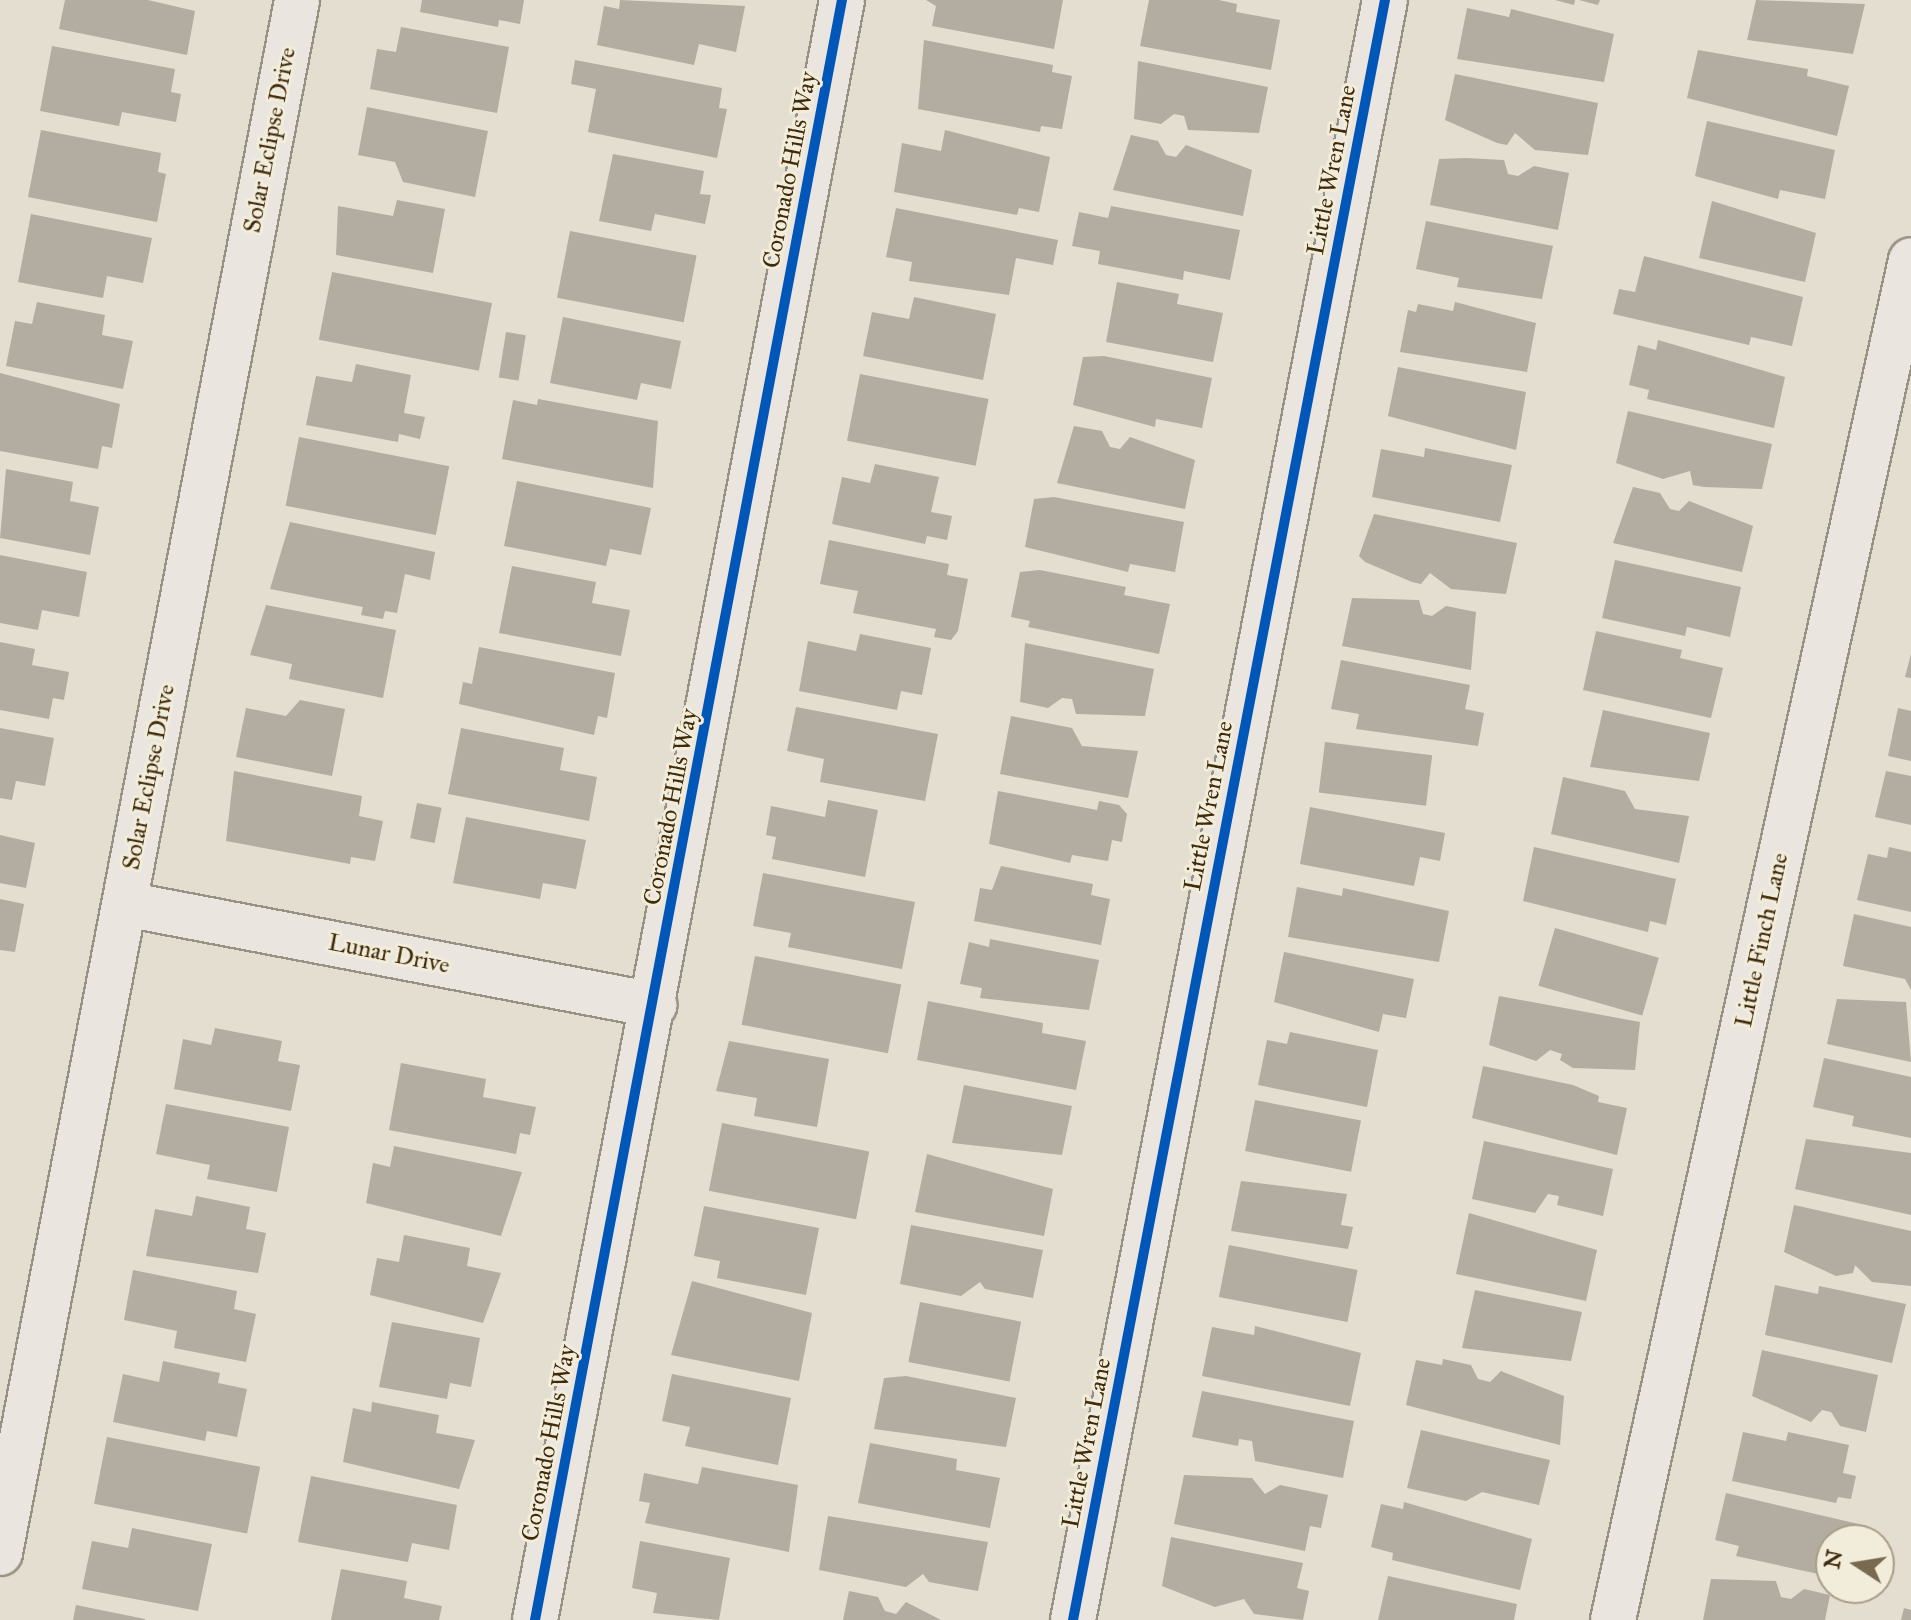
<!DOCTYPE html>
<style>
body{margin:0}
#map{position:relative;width:1911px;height:1620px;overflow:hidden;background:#e3decf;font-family:"IM FELL Great Primer",serif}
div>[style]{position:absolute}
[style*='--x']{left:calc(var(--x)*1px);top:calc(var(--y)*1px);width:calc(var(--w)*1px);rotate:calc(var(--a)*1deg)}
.building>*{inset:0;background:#b2ada0;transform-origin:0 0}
.roads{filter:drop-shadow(2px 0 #989285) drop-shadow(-2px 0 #989285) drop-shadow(0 2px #989285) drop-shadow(0 -2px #989285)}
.street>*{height:44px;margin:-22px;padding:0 22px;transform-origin:22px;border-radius:22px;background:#eae6df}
.cycleway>*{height:10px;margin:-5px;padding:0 5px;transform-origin:5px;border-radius:5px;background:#0057b8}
span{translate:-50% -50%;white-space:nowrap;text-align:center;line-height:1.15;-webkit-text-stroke:6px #f2ecdb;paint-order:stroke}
.street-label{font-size:24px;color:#3f2a0a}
.north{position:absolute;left:1815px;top:1524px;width:80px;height:80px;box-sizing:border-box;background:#f2ecdb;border:2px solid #aa9e87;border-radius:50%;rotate:282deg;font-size:22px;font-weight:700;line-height:32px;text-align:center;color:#3f2a0a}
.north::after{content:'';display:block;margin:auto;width:28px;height:36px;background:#78694f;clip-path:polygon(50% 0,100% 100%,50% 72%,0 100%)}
</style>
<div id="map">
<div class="building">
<div style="clip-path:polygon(65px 0,148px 0,195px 11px,187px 55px,59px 29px)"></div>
<div style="clip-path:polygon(422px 0,524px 0,520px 24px,499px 20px,498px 27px,420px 12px)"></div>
<div style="clip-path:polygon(620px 0,745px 6px,736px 52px,699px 44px,694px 65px,597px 45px,604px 6px,619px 9px)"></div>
<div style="clip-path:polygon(926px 0,1063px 0,1054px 49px,932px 26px,936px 6px)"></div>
<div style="clip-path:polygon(1149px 0,1219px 0,1237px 4px,1236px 12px,1280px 20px,1271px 70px,1140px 46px)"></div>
<div style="clip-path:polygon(1555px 0,1575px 0,1574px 5px)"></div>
<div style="clip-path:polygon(1579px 0,1600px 0,1598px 5px)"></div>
<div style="clip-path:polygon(1756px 0,1865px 4px,1853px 54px,1747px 40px)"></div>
<div style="clip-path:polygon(1467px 8px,1509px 17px,1511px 9px,1614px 34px,1604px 82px,1457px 59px)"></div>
<div style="clip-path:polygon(401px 27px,509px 47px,497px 113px,370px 89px,377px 49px,396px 52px)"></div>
<div style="clip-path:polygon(924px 40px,1053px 65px,1052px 72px,1072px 76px,1062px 129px,1041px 126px,1040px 132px,918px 109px)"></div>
<div style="clip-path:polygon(52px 46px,175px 69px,171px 92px,181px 94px,176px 122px,122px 112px,119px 126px,40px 111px)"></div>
<div style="clip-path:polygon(1698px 50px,1808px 69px,1807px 76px,1849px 86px,1837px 136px,1687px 98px)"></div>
<div style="clip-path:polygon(575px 60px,722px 88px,719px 108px,727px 109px,717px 158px,588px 132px,596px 89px,571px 84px)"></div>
<div style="clip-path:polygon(1138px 61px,1268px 87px,1259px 133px,1188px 130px,1184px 116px,1174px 114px,1161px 124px,1134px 119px)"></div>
<div style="clip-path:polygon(1455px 74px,1598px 103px,1588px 155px,1535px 150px,1515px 133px,1507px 145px,1497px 143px,1445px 120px)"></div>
<div style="clip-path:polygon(367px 107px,488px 131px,475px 197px,403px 182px,395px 162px,358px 155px)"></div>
<div style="clip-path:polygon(1707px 121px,1835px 150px,1825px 199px,1780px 190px,1778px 199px,1695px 176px)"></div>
<div style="clip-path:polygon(41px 130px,161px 153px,158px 172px,166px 174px,157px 222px,28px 197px)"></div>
<div style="clip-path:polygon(945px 130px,1050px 157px,1039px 212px,1019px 208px,1017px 215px,894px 192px,902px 143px,941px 151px)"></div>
<div style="clip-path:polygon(1131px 135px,1158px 141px,1166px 155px,1176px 157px,1186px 145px,1252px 170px,1243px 216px,1113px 190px)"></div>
<div style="clip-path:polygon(613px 154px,704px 171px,700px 194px,711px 195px,705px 224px,655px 214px,651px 231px,599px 221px)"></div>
<div style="clip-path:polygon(1466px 158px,1504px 160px,1508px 174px,1518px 176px,1534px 166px,1569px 173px,1558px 230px,1430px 205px,1439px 159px)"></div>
<div style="clip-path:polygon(397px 200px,445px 209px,433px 273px,336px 255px,338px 206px,393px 216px)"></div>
<div style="clip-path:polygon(1712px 201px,1816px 233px,1805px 282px,1699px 258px)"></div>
<div style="clip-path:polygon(1111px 206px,1240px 230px,1230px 280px,1184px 271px,1183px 280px,1098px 264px,1100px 251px,1072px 246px,1079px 212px,1108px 218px)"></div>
<div style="clip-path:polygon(896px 208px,1058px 240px,1053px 265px,1016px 258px,1009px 295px,909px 281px,912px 262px,886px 257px)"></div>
<div style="clip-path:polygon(31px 214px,152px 238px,143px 283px,107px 276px,103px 298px,18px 282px)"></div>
<div style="clip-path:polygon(1426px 221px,1553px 246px,1542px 299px,1457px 287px,1459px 278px,1416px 269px)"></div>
<div style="left:570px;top:231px;width:129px;height:68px;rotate:11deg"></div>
<div style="clip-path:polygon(1644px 256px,1803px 297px,1792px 346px,1751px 337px,1749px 345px,1613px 314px,1619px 289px,1635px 292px)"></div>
<div style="left:332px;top:272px;width:163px;height:69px;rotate:11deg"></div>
<div style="clip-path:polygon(1117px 282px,1179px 294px,1177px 304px,1223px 313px,1213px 362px,1106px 342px)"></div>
<div style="clip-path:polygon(914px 297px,996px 314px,983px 380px,863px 356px,872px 312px,909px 319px)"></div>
<div style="clip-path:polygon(37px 302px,105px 315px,102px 335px,133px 341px,123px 389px,6px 366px,15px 321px,32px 324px)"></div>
<div style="clip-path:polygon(1455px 302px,1536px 323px,1527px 372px,1400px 352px,1408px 310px,1416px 312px,1418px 304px,1453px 311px)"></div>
<div style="clip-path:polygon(563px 317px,681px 341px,671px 389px,641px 383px,637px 400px,550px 383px)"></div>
<div style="left:506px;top:332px;width:20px;height:46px;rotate:9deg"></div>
<div style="clip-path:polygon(1658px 340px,1785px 377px,1774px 428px,1647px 399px,1649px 390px,1629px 385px,1638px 345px,1656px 350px)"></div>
<div style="clip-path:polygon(1104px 356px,1212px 378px,1202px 428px,1156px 419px,1155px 427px,1073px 405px,1083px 357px)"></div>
<div style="clip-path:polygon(356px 364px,411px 375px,404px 413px,425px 417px,420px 439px,399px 434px,398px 442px,306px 425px,316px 376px,352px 382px)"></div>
<div style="clip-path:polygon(1398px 367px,1526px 392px,1516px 450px,1388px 416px)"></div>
<div style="clip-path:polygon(0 373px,120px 404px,112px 448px,102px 446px,98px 469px,0 451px)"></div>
<div style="left:860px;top:374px;width:131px;height:68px;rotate:11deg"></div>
<div style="clip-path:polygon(538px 399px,658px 421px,653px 488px,502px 459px,513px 400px,537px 405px)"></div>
<div style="clip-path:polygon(1628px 411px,1772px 444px,1762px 489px,1704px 487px,1693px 485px,1690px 471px,1663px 479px,1616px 463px)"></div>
<div style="clip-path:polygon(1074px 426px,1102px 431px,1110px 447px,1120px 449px,1130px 437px,1195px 460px,1185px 509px,1057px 483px)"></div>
<div style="left:299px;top:437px;width:153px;height:70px;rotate:11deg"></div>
<div style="clip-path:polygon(1425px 448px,1512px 465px,1500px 522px,1372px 497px,1381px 449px,1424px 457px)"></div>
<div style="clip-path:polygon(875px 464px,939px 477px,931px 512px,952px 516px,947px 540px,927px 536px,925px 544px,832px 524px,842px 477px,870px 483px)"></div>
<div style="clip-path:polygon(6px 469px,73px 482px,70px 501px,99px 507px,90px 555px,0 538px)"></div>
<div style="clip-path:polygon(517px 481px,651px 508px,641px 555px,610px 549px,606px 566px,504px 546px)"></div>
<div style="clip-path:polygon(1633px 487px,1660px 493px,1670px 509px,1679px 511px,1689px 501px,1753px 526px,1742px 572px,1613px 543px)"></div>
<div style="clip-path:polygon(1054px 497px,1184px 522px,1175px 572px,1130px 564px,1128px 572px,1025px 547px,1034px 499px)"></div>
<div style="clip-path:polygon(1374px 514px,1517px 543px,1506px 594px,1451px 589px,1430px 573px,1421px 584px,1412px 582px,1365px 562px,1359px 556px)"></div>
<div style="clip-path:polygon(290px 522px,435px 552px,430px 580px,405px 574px,397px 613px,385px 611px,383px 619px,361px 615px,363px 607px,270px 589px)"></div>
<div style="clip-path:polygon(829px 540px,949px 564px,947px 575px,968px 579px,958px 631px,951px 640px,934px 637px,936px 629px,853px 613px,858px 591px,820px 584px)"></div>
<div style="clip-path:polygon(0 555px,87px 572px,79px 617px,42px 610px,38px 630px,0 623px)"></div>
<div style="clip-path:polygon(1615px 560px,1741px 587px,1730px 637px,1687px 627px,1685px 636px,1602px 618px)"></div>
<div style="clip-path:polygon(512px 566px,596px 582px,592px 603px,630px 610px,621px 656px,499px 633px)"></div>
<div style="clip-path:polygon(1040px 570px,1126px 587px,1124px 595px,1170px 604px,1159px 654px,1028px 627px,1030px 621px,1011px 617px,1020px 572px)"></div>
<div style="clip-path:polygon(1352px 598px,1419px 600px,1423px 614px,1432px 616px,1446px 606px,1476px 612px,1471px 670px,1342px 646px)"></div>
<div style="clip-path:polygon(266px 605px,396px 630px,383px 698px,289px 679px,292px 664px,250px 655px)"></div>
<div style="clip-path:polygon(1596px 631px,1682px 650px,1680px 658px,1723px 668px,1711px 718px,1583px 690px)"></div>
<div style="clip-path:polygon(860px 634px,931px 648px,922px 695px,901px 691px,897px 710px,799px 691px,808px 641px,856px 651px)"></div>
<div style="clip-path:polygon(0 642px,35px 649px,32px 665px,69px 672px,64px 700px,53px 698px,49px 719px,0 710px)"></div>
<div style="clip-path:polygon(1025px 643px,1154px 669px,1145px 716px,1076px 714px,1072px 699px,1062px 698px,1048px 708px,1020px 702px)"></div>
<div style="clip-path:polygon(479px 647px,615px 673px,607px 718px,598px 716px,594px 735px,459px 704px,463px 682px,472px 684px)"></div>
<div style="clip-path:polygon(1911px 654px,1911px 678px,1905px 677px)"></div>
<div style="clip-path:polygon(1341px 660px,1470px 685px,1465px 709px,1484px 713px,1478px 746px,1356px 729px,1359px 714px,1331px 709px)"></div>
<div style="clip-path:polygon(300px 700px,345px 709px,332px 776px,236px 757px,246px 708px,286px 716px)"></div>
<div style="clip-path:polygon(796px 707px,938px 734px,925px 801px,820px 782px,824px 759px,787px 751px)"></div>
<div style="clip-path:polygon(1898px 708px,1911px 711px,1911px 761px,1888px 756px)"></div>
<div style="clip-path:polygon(1603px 710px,1710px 733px,1699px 781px,1590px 767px)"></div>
<div style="clip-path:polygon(1011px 716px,1072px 728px,1082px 746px,1138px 751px,1128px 798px,1000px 774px)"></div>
<div style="clip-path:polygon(0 728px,54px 738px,45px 786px,16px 781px,12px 800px,0 798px)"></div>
<div style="clip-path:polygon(461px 728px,564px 748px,560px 770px,597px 777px,589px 821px,448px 794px)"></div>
<div style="left:1325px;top:742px;width:108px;height:51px;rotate:7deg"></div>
<div style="clip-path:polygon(234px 771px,362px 796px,359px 816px,383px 821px,375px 861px,351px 857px,350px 864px,226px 841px)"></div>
<div style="clip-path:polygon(1886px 771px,1911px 776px,1911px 825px,1875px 817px)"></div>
<div style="clip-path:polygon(1563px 777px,1625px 791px,1635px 809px,1689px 816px,1679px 863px,1551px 834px)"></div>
<div style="clip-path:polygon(998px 791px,1097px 810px,1099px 801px,1119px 805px,1127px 814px,1122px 842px,1112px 840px,1108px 861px,1072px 855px,1070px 863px,989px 844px)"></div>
<div style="clip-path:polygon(828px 800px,878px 810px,865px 877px,772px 859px,776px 837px,766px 835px,771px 806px,825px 817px)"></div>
<div style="left:417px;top:803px;width:25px;height:36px;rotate:11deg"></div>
<div style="clip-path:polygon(1310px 807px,1445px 833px,1440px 861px,1420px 857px,1414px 886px,1300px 864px)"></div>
<div style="clip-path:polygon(466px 817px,586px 840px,576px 889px,543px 883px,540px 899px,453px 883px)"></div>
<div style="clip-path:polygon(0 835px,35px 843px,26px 888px,0 883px)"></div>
<div style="clip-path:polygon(1534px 847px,1676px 879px,1666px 925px,1650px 921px,1648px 932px,1523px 901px)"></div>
<div style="clip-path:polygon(1889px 847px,1911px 852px,1911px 912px,1857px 900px,1868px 854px,1887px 858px)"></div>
<div style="clip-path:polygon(1001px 866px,1093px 884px,1091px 895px,1110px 899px,1101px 945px,974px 921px,980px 888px,992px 890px)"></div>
<div style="clip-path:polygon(763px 873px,915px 902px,902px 969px,788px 947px,791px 933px,753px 926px)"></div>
<div style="clip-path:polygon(1297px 887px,1342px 896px,1343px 888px,1449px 911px,1439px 962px,1288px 937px)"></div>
<div style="clip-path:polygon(0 899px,24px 904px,15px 952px,0 950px)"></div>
<div style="clip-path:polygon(1854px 914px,1911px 927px,1911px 990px,1905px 979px,1843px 966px)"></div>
<div style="left:1555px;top:928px;width:108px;height:60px;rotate:16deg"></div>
<div style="clip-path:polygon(990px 939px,1099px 960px,1089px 1010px,980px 998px,982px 988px,960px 984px,969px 942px,989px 947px)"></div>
<div style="clip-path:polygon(1284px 952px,1414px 979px,1406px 1018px,1383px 1014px,1379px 1032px,1274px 1002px)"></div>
<div style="left:755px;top:956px;width:149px;height:70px;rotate:11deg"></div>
<div style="clip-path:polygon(1499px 996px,1640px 1022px,1635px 1070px,1573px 1068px,1560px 1060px,1562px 1054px,1550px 1050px,1536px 1061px,1489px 1045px)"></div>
<div style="clip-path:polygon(1837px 999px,1906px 1002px,1911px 1062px,1827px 1044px)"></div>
<div style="clip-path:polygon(928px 1001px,1043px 1023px,1042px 1033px,1086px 1041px,1076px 1090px,917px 1060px)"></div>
<div style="clip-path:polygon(215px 1028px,282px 1041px,278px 1061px,300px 1065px,291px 1111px,174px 1089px,183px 1039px,211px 1045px)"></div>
<div style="clip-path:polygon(1290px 1032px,1378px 1050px,1367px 1107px,1258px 1085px,1267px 1040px,1287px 1044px)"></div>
<div style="clip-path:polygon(729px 1041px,829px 1059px,817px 1127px,754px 1116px,757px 1098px,716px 1091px)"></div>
<div style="clip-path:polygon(1824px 1058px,1911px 1077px,1911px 1138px,1852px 1126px,1854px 1116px,1813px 1107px)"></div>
<div style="clip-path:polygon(401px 1063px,486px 1079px,483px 1097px,536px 1107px,530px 1135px,520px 1133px,516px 1154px,389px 1130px)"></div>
<div style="clip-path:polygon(1483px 1066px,1573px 1085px,1599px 1096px,1598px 1102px,1627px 1108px,1617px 1155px,1472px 1118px)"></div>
<div style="clip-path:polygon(964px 1085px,1072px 1106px,1062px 1155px,952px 1143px)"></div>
<div style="left:1255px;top:1100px;width:108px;height:52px;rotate:11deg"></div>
<div style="clip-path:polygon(166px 1104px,289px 1127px,277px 1192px,207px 1179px,210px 1165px,156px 1154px)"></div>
<div style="left:722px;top:1123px;width:150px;height:69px;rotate:11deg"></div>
<div style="clip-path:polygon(1806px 1139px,1911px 1153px,1911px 1215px,1795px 1189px)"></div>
<div style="clip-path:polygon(1484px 1141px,1613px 1169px,1603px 1216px,1557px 1205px,1559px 1196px,1548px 1194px,1535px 1213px,1472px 1199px)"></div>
<div style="clip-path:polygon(394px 1146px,522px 1172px,501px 1236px,366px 1203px,373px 1163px,390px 1167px)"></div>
<div style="clip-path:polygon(927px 1154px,1053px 1189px,1044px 1236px,915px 1212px)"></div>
<div style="clip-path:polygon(1241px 1181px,1347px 1194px,1341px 1225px,1353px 1227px,1348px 1249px,1231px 1231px)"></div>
<div style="clip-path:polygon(196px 1196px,250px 1207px,246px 1229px,266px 1233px,258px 1273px,146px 1256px,155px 1209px,192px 1216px)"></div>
<div style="clip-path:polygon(1794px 1205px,1911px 1231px,1911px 1286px,1872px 1282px,1855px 1265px,1853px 1273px,1836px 1276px,1784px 1252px)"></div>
<div style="clip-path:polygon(704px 1206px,819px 1228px,806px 1295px,717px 1278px,720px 1261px,694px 1256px)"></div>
<div style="clip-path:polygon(1469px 1213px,1597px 1250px,1586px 1301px,1456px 1274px)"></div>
<div style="clip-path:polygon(911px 1225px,1043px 1250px,1033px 1298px,985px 1289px,980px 1282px,961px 1296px,900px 1284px)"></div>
<div style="clip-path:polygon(404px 1235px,470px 1248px,467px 1266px,501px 1273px,483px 1323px,370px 1295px,377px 1258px,399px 1262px)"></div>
<div style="left:1229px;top:1245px;width:131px;height:53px;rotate:11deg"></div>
<div style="clip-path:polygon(133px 1270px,237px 1291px,234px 1309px,256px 1314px,246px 1362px,174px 1348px,177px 1331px,124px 1320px)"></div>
<div style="clip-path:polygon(692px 1281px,812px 1313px,799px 1381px,671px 1355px)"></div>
<div style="clip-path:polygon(1775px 1285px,1818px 1294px,1819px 1286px,1906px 1304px,1892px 1363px,1765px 1335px)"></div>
<div style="clip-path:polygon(1475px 1290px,1582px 1312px,1571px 1361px,1462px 1348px)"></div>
<div style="left:920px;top:1302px;width:103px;height:61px;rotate:11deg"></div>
<div style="clip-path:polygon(392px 1322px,480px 1338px,471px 1387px,450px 1383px,447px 1399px,379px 1387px)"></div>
<div style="clip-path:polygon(1255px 1326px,1361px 1353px,1350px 1406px,1202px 1376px,1212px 1327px,1254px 1335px)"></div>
<div style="clip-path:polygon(1762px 1350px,1878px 1375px,1866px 1432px,1840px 1426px,1831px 1412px,1822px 1410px,1811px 1422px,1752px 1396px)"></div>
<div style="clip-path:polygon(1443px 1359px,1471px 1365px,1478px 1379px,1490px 1382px,1501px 1371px,1564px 1396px,1560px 1445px,1406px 1405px,1416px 1360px,1442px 1365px)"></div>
<div style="clip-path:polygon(163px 1361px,220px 1373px,218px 1383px,247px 1389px,237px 1437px,207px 1431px,205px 1441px,113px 1422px,123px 1374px,159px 1382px)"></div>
<div style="clip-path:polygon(672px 1374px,791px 1398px,778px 1465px,685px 1446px,690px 1427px,662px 1421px)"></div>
<div style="clip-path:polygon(906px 1376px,1016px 1398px,1006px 1447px,874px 1429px,884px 1378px)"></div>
<div style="clip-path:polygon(1202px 1391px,1354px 1421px,1343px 1478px,1255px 1461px,1252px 1441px,1239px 1439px,1238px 1446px,1192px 1437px)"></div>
<div style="clip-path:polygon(372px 1402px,439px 1415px,436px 1433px,475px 1440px,459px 1489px,343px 1462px,353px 1408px,371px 1412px)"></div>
<div style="clip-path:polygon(1421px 1430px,1550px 1460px,1539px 1505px,1482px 1492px,1466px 1501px,1407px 1488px)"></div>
<div style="clip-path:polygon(1743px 1432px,1786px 1441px,1788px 1432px,1849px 1445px,1843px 1473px,1856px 1476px,1851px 1499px,1838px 1497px,1836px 1503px,1732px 1481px)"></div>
<div style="left:107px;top:1437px;width:156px;height:68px;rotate:11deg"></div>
<div style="clip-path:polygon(870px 1443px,957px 1459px,956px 1470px,1000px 1478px,990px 1528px,858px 1503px)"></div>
<div style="clip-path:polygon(702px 1467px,798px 1485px,789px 1552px,645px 1523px,650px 1503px,639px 1501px,644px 1473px,698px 1484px)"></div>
<div style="clip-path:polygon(1184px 1475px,1252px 1478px,1265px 1494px,1280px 1485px,1328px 1495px,1321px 1528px,1310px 1526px,1305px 1551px,1174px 1524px)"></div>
<div style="clip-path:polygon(311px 1476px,457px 1505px,449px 1550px,412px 1543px,408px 1562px,298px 1542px)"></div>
<div style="clip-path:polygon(1726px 1493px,1867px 1526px,1864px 1540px,1831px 1540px,1823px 1575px,1736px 1556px,1739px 1546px,1715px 1540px)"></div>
<div style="clip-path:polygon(1404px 1502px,1532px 1539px,1520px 1590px,1392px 1560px,1393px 1553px,1371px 1547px,1381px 1504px,1403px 1509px)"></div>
<div style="clip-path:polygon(828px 1516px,988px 1542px,978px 1591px,929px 1582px,923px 1574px,906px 1587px,819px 1570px)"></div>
<div style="clip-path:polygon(132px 1528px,212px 1544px,198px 1611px,82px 1589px,92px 1541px,128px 1548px)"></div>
<div style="clip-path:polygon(1171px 1537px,1303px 1563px,1297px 1588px,1309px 1591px,1303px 1620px,1254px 1614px,1244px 1599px,1215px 1607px,1162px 1586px)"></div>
<div style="clip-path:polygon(640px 1541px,730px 1558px,719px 1620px,653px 1613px,657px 1593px,632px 1588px)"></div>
<div style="clip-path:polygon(341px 1569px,407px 1581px,404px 1598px,442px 1606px,439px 1620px,331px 1620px)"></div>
<div style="clip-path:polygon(1388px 1576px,1517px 1604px,1514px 1620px,1378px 1620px)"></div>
<div style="clip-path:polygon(1711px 1579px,1776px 1581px,1781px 1597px,1791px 1599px,1804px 1589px,1830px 1595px,1825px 1620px,1703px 1620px)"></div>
<div style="clip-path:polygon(849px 1591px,878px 1597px,885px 1611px,896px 1614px,906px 1602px,941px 1620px,843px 1620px)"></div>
<div style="clip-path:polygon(76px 1605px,145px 1619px,145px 1620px,73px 1620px)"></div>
<div style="clip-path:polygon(1904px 1608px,1911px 1610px,1911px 1620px,1901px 1620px)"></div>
</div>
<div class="roads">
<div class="street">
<div style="--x:125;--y:904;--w:539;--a:10.81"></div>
<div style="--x:0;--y:1553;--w:1581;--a:-79.17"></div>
<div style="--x:535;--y:1620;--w:1649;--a:-79.27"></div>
<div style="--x:1073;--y:1620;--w:1650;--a:-79.1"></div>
<div style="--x:1613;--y:1620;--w:1392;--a:-77.64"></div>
</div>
</div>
<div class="cycleway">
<div style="--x:535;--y:1620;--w:1649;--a:-79.27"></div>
<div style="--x:1073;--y:1620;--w:1650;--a:-79.1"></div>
</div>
<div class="street-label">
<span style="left:270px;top:140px;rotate:-79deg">Solar Eclipse Drive</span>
<span style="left:790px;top:170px;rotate:-79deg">Coronado Hills Way</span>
<span style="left:1332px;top:170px;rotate:-79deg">Little Wren Lane</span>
<span style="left:149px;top:777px;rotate:-79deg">Solar Eclipse Drive</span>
<span style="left:1209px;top:806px;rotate:-79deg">Little Wren Lane</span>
<span style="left:671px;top:807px;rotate:-79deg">Coronado Hills Way</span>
<span style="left:1762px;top:940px;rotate:-78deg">Little Finch Lane</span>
<span style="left:389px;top:954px;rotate:11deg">Lunar Drive</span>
<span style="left:549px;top:1443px;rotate:-79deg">Coronado Hills Way</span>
<span style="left:1087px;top:1443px;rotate:-79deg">Little Wren Lane</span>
</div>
<div class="north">N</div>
</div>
